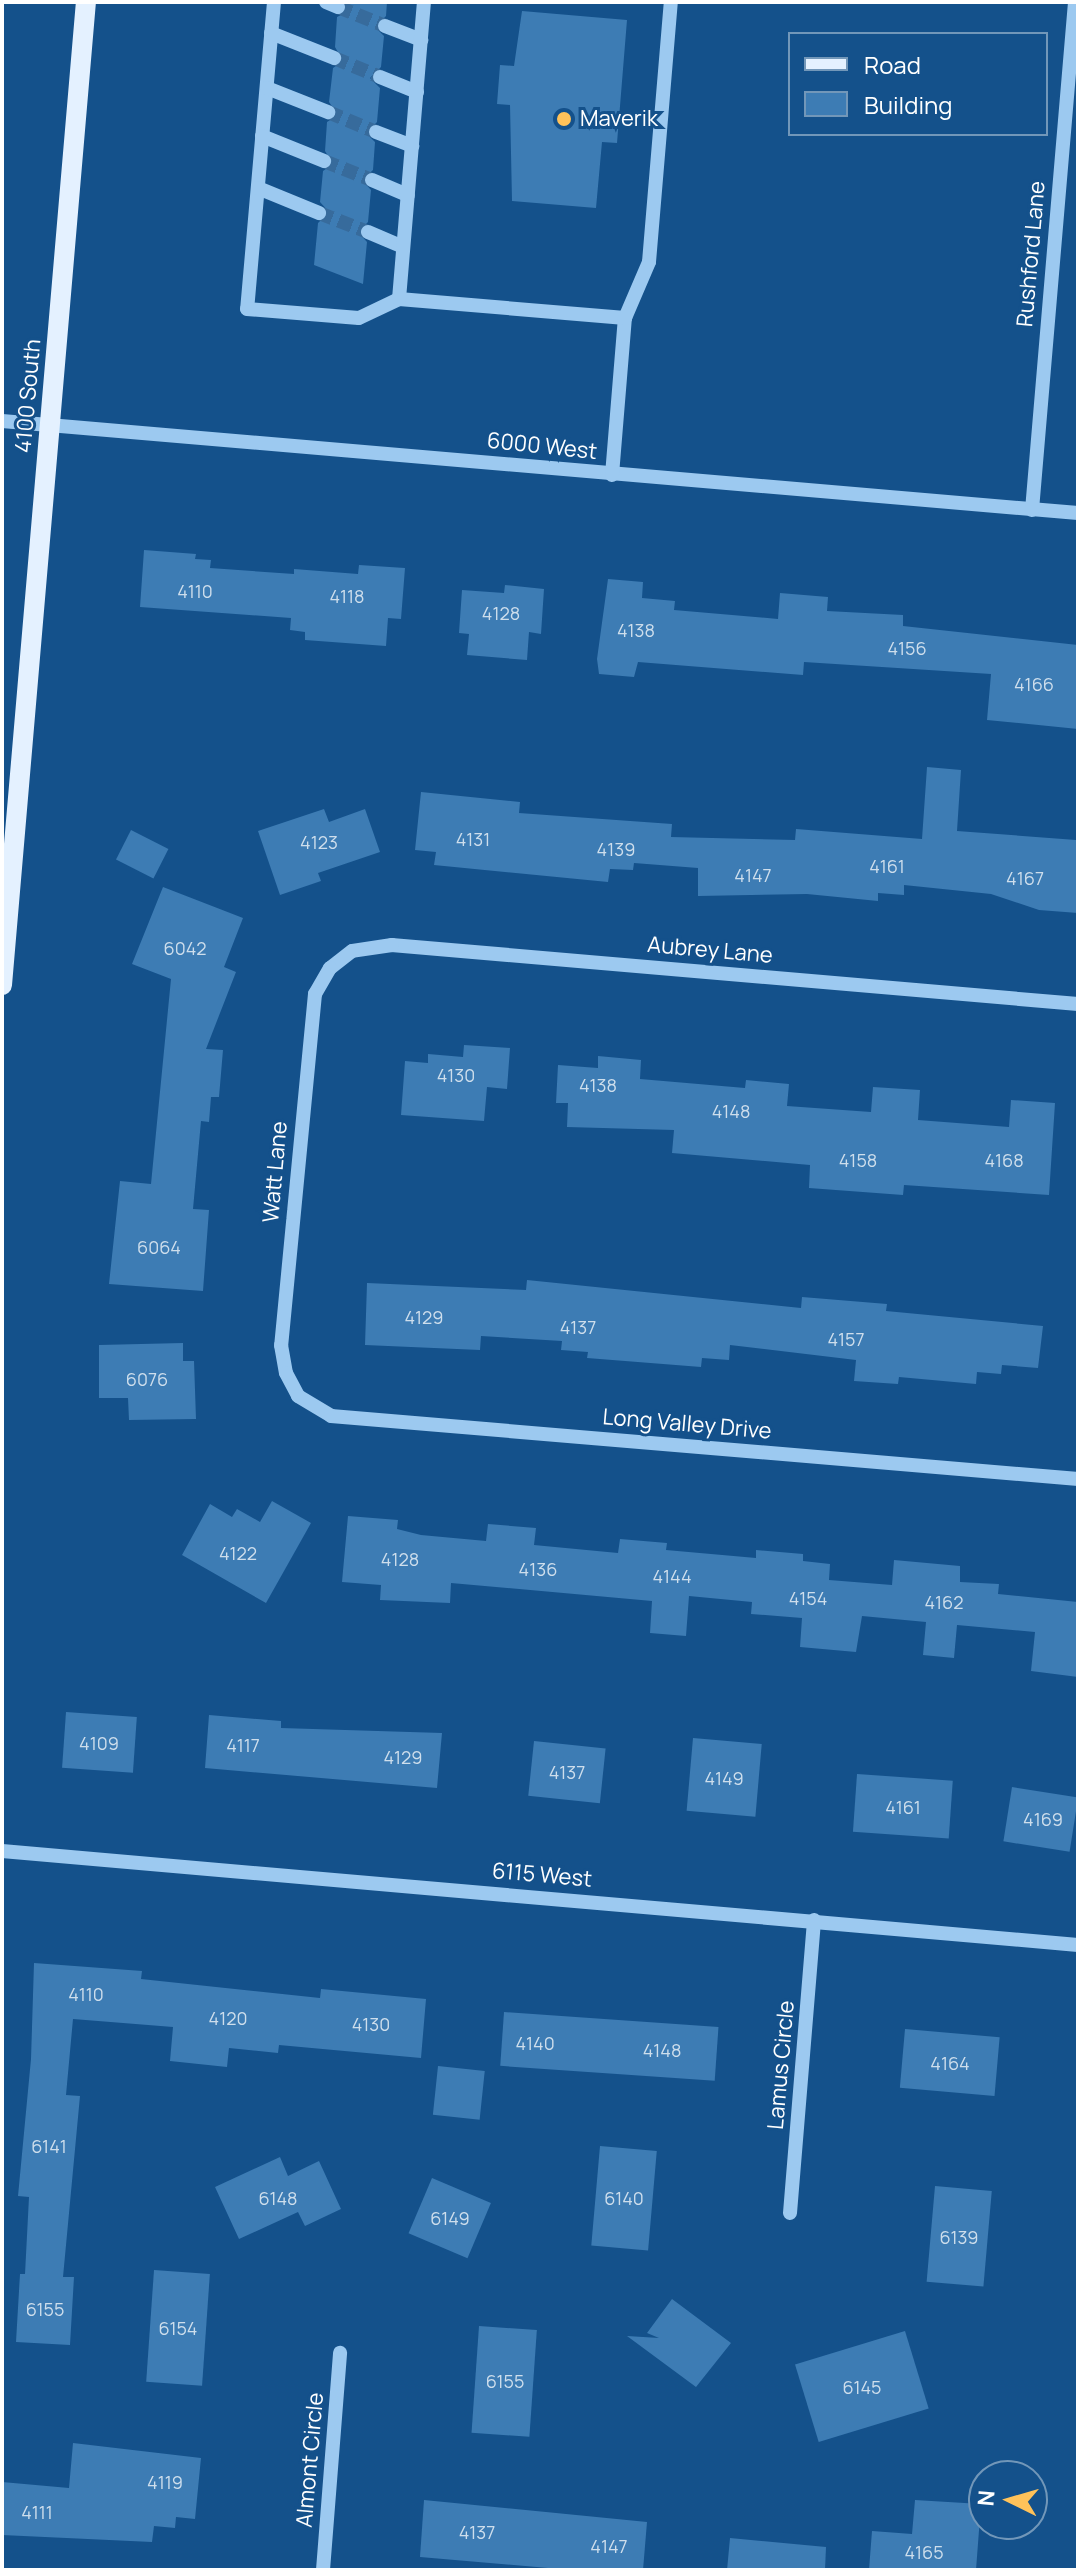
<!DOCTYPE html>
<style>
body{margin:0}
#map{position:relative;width:1080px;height:2572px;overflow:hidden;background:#14518b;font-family:Manrope,sans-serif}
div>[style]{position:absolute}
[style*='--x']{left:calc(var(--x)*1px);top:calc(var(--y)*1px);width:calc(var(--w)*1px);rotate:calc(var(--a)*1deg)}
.building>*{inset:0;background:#3d7cb4;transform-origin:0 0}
.minor-tunnel>*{height:14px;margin-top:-7px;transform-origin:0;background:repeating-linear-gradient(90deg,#376b9c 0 14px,transparent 0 21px)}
.minor>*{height:14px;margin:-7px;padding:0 7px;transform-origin:7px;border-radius:7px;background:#9cc9f0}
.major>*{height:20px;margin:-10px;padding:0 10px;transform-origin:10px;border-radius:10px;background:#e4f1ff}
.dots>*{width:22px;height:22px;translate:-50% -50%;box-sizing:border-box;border:4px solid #14518b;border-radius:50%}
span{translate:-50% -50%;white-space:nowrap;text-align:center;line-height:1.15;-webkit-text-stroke:6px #14518b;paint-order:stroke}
.number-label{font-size:18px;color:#cedeec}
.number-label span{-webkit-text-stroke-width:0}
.poi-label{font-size:22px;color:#fff}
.left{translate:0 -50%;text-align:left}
.street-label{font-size:22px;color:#fff}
.frame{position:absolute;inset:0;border:4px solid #fff;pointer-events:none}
.legend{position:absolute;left:788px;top:32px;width:260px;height:104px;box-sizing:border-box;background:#14518b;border:2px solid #7297b9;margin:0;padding:10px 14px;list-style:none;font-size:24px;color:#fff}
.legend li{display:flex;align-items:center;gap:16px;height:40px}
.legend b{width:40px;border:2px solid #7297b9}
.north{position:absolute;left:968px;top:2460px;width:80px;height:80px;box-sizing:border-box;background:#14518b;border:2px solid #7297b9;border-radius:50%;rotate:275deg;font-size:22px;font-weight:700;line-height:32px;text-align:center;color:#fff}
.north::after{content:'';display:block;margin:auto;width:28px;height:36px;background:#ffc25a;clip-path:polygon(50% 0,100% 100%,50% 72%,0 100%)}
</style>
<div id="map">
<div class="building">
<div style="clip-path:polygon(346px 2px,387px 2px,386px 16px,375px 27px,384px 36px,381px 67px,370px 78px,380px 88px,377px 122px,366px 133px,375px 142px,373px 170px,362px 180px,371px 190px,368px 222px,358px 232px,367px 242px,363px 284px,314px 265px,318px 223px,329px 212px,320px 202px,323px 171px,333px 164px,325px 151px,327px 122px,338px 115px,329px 102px,333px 68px,343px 61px,335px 47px,337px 17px,347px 12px)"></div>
<div style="clip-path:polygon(522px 11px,627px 20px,617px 143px,602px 142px,596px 208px,512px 201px,510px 105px,497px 104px,500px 65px,514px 66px)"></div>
<div style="clip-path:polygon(144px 550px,196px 554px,195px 559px,211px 560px,210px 568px,294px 574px,294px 569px,358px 574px,359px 565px,405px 568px,401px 619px,388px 618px,386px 646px,305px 640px,305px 632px,290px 630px,291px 618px,140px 607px)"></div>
<div style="clip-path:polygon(608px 579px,643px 582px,642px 598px,675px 601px,674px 610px,778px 619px,780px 593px,828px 597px,827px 611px,903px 615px,903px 626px,1078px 645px,1078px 729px,987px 720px,991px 674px,804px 662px,803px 675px,638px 662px,634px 677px,599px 674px,597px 659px)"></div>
<div style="clip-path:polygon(505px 585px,544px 589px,541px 634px,529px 632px,527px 660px,467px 655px,469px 634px,459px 633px,462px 590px,504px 593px)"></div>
<div style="clip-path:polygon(927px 767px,961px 770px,957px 831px,1076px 840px,1078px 913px,1039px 910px,991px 894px,904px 885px,904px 895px,878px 893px,878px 901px,807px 894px,698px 896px,698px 868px,634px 863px,633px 870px,610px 869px,608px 882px,434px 865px,436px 852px,415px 850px,421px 792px,520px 802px,519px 813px,672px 824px,671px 837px,795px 840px,796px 829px,922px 839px)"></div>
<div style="clip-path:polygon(324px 809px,329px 822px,365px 809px,380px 852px,318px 873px,321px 881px,280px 895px,258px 831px)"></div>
<div style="left:131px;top:830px;width:42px;height:33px;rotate:27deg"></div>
<div style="clip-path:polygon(163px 887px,243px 918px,224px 967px,236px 972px,206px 1049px,223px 1050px,219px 1097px,211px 1097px,209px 1122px,201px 1121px,193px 1209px,209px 1210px,203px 1291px,109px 1284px,120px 1181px,151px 1184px,171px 979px,132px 964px)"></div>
<div style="clip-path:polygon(464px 1045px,510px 1048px,507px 1089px,487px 1087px,484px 1121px,401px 1115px,405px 1061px,428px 1063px,428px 1054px,463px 1057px)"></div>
<div style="clip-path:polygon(598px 1056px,641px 1060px,640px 1079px,745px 1088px,746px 1080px,789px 1084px,787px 1106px,871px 1112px,873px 1087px,920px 1090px,918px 1120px,1009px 1127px,1011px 1100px,1055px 1103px,1049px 1195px,904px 1185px,903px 1195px,809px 1188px,810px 1165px,672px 1153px,674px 1130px,567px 1127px,568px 1103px,556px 1103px,558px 1065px,598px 1068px)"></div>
<div style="clip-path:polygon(527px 1280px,801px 1308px,802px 1297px,887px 1304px,886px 1311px,1043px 1326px,1038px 1368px,1002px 1365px,1001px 1374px,977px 1372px,976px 1384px,899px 1377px,898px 1384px,854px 1381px,856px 1360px,730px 1345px,729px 1360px,702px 1358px,701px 1367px,587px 1358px,588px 1352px,561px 1350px,562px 1341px,481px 1336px,480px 1350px,365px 1345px,367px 1283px,526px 1290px)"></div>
<div style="clip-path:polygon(183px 1343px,183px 1361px,194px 1361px,196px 1419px,129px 1420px,128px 1398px,99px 1398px,99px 1345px)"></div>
<div style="clip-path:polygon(272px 1501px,311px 1523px,266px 1603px,182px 1555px,210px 1504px,232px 1517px,237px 1509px,260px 1522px)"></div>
<div style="clip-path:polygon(348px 1516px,398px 1520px,397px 1529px,421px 1535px,486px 1541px,488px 1524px,536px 1528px,534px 1545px,618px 1553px,620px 1539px,667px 1543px,666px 1550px,756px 1558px,756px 1550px,803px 1554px,803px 1561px,830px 1564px,829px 1580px,892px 1585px,894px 1560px,960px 1566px,960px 1582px,999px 1584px,998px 1594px,1078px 1602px,1078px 1677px,1031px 1671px,1035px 1632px,957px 1625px,954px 1658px,923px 1655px,926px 1622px,862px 1616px,856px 1652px,800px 1647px,802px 1618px,751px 1614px,752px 1602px,689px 1596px,686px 1636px,650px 1633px,652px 1601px,451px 1583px,450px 1603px,380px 1600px,381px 1585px,342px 1582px)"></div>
<div style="left:66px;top:1712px;width:71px;height:56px;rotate:4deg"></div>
<div style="clip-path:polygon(209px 1715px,281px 1721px,281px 1728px,442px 1733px,437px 1788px,205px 1768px)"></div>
<div style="left:693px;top:1738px;width:69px;height:73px;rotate:5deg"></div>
<div style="left:534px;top:1741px;width:72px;height:55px;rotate:6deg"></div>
<div style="left:857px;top:1774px;width:96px;height:58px;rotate:4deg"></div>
<div style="left:1012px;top:1787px;width:67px;height:55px;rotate:9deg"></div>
<div style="clip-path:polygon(34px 1963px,142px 1971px,141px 1979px,320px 1998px,321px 1989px,426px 1999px,421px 2058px,279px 2045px,278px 2053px,229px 2048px,227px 2067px,170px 2061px,173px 2027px,73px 2019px,66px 2095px,80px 2096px,63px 2277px,74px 2277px,70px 2345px,16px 2342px,20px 2274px,25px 2274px,29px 2197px,18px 2196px,31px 2059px)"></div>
<div style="left:504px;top:2012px;width:215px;height:54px;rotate:4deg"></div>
<div style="left:905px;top:2029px;width:95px;height:59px;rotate:5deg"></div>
<div style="left:438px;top:2066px;width:47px;height:49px;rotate:6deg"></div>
<div style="left:600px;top:2146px;width:57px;height:100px;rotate:5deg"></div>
<div style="clip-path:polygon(280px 2157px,288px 2176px,319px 2161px,341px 2209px,305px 2226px,298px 2212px,239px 2239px,215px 2187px)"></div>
<div style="left:432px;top:2178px;width:64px;height:60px;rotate:23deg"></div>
<div style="left:935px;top:2186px;width:57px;height:96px;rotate:5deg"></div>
<div style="left:154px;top:2270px;width:56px;height:112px;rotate:4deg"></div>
<div style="clip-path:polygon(672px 2299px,731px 2343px,696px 2387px,627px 2336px,659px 2338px,647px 2333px)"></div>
<div style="left:479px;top:2326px;width:58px;height:107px;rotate:4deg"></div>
<div style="left:905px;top:2331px;width:81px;height:115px;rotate:73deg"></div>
<div style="clip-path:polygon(73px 2443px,201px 2458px,195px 2519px,176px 2517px,175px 2528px,154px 2526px,152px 2542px,2px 2535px,2px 2482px,69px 2488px)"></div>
<div style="clip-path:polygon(424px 2500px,647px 2522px,643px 2570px,571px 2570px,420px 2557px)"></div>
<div style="clip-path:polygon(915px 2500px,981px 2504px,976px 2570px,869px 2570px,872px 2531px,912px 2534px)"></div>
<div style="clip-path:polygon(730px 2538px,826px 2547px,825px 2570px,727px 2570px)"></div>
</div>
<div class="minor-tunnel">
<div style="--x:338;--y:7;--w:51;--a:22"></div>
<div style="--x:334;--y:58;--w:50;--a:22.4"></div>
<div style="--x:328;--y:112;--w:52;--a:22.6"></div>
<div style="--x:324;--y:161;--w:52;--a:21.6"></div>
<div style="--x:319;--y:213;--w:53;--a:21.2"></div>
</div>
<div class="minor">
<div style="--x:274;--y:2;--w:308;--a:95"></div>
<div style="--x:247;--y:309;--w:112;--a:4.6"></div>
<div style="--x:359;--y:318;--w:44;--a:-25.4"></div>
<div style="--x:399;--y:299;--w:227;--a:4.8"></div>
<div style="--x:326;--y:2;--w:13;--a:23"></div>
<div style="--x:385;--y:26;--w:39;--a:21"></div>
<div style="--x:271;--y:33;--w:68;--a:21.6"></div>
<div style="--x:380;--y:77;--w:40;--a:22"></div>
<div style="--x:267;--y:88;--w:66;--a:21.5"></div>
<div style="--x:376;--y:132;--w:39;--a:21"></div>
<div style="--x:262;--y:136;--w:67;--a:22"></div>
<div style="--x:372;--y:180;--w:39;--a:23"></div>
<div style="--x:258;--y:188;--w:66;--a:22.3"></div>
<div style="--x:368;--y:232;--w:38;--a:23"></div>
<div style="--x:399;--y:299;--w:298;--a:-85.2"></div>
<div style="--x:2;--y:421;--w:1080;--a:4.89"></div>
<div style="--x:612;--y:475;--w:158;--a:-85.3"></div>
<div style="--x:625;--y:318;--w:61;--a:-66.8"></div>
<div style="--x:649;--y:262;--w:261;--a:-85.2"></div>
<div style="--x:1032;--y:510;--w:510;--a:-85.16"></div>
<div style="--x:1078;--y:1004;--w:689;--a:-175.08"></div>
<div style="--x:392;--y:945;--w:40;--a:171.5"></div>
<div style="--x:352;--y:951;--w:28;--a:142"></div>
<div style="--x:330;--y:968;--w:30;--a:120"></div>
<div style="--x:315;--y:994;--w:353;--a:95.5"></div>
<div style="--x:281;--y:1345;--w:28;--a:80"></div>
<div style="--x:286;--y:1373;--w:26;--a:62"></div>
<div style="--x:298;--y:1396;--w:39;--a:31"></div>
<div style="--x:331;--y:1416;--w:750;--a:4.82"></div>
<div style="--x:2;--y:1851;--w:1080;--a:4.99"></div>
<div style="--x:790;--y:2213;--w:294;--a:-85.3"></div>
<div style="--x:323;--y:2570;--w:218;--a:-85.5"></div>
</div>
<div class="major">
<div style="--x:2;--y:985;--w:987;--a:-85.12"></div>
</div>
<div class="dots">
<div style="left:564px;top:119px;background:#ffc25a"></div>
</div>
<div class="number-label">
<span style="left:195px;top:591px">4110</span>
<span style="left:347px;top:596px">4118</span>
<span style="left:501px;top:613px">4128</span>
<span style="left:636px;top:630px">4138</span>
<span style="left:907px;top:648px">4156</span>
<span style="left:1034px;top:684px">4166</span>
<span style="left:473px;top:839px">4131</span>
<span style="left:319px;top:842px">4123</span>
<span style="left:616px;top:849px">4139</span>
<span style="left:887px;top:866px">4161</span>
<span style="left:753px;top:875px">4147</span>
<span style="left:1025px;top:878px">4167</span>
<span style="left:185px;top:948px">6042</span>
<span style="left:456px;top:1075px">4130</span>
<span style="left:598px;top:1085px">4138</span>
<span style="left:731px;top:1111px">4148</span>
<span style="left:858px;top:1160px">4158</span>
<span style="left:1004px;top:1160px">4168</span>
<span style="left:159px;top:1247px">6064</span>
<span style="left:424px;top:1317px">4129</span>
<span style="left:578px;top:1327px">4137</span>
<span style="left:846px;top:1339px">4157</span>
<span style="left:147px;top:1379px">6076</span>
<span style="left:238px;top:1553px">4122</span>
<span style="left:400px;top:1559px">4128</span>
<span style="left:538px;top:1569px">4136</span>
<span style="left:672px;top:1576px">4144</span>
<span style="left:808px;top:1598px">4154</span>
<span style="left:944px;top:1602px">4162</span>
<span style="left:99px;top:1743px">4109</span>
<span style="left:243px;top:1745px">4117</span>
<span style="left:403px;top:1757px">4129</span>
<span style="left:567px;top:1772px">4137</span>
<span style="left:724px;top:1778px">4149</span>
<span style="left:903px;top:1807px">4161</span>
<span style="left:1043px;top:1819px">4169</span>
<span style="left:86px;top:1994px">4110</span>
<span style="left:228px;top:2018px">4120</span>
<span style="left:371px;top:2024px">4130</span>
<span style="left:535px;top:2043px">4140</span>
<span style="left:662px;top:2050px">4148</span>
<span style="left:950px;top:2063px">4164</span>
<span style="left:49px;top:2146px">6141</span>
<span style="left:278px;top:2198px">6148</span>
<span style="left:624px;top:2198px">6140</span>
<span style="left:450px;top:2218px">6149</span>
<span style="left:959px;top:2237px">6139</span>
<span style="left:45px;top:2309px">6155</span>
<span style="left:178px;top:2328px">6154</span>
<span style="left:505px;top:2381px">6155</span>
<span style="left:862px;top:2387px">6145</span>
<span style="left:165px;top:2482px">4119</span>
<span style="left:37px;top:2512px">4111</span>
<span style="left:477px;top:2532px">4137</span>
<span style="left:609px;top:2546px">4147</span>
<span style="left:924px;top:2552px">4165</span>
</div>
<div class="poi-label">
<span class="left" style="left:580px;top:119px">Maverik</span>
</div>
<div class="street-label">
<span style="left:1031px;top:254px;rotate:-85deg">Rushford Lane</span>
<span style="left:28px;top:396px;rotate:-85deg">4100 South</span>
<span style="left:542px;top:446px;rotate:6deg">6000 West</span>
<span style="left:710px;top:950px;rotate:5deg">Aubrey Lane</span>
<span style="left:275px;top:1172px;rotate:-85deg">Watt Lane</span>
<span style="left:687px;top:1424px;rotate:5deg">Long Valley Drive</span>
<span style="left:542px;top:1875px;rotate:5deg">6115 West</span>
<span style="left:781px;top:2065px;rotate:-85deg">Lamus Circle</span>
<span style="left:310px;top:2460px;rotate:-85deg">Almont Circle</span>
</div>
<div class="frame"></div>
<ul class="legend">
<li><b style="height:10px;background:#e4f1ff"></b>Road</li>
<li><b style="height:22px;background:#3d7cb4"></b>Building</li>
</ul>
<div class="north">N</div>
</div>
